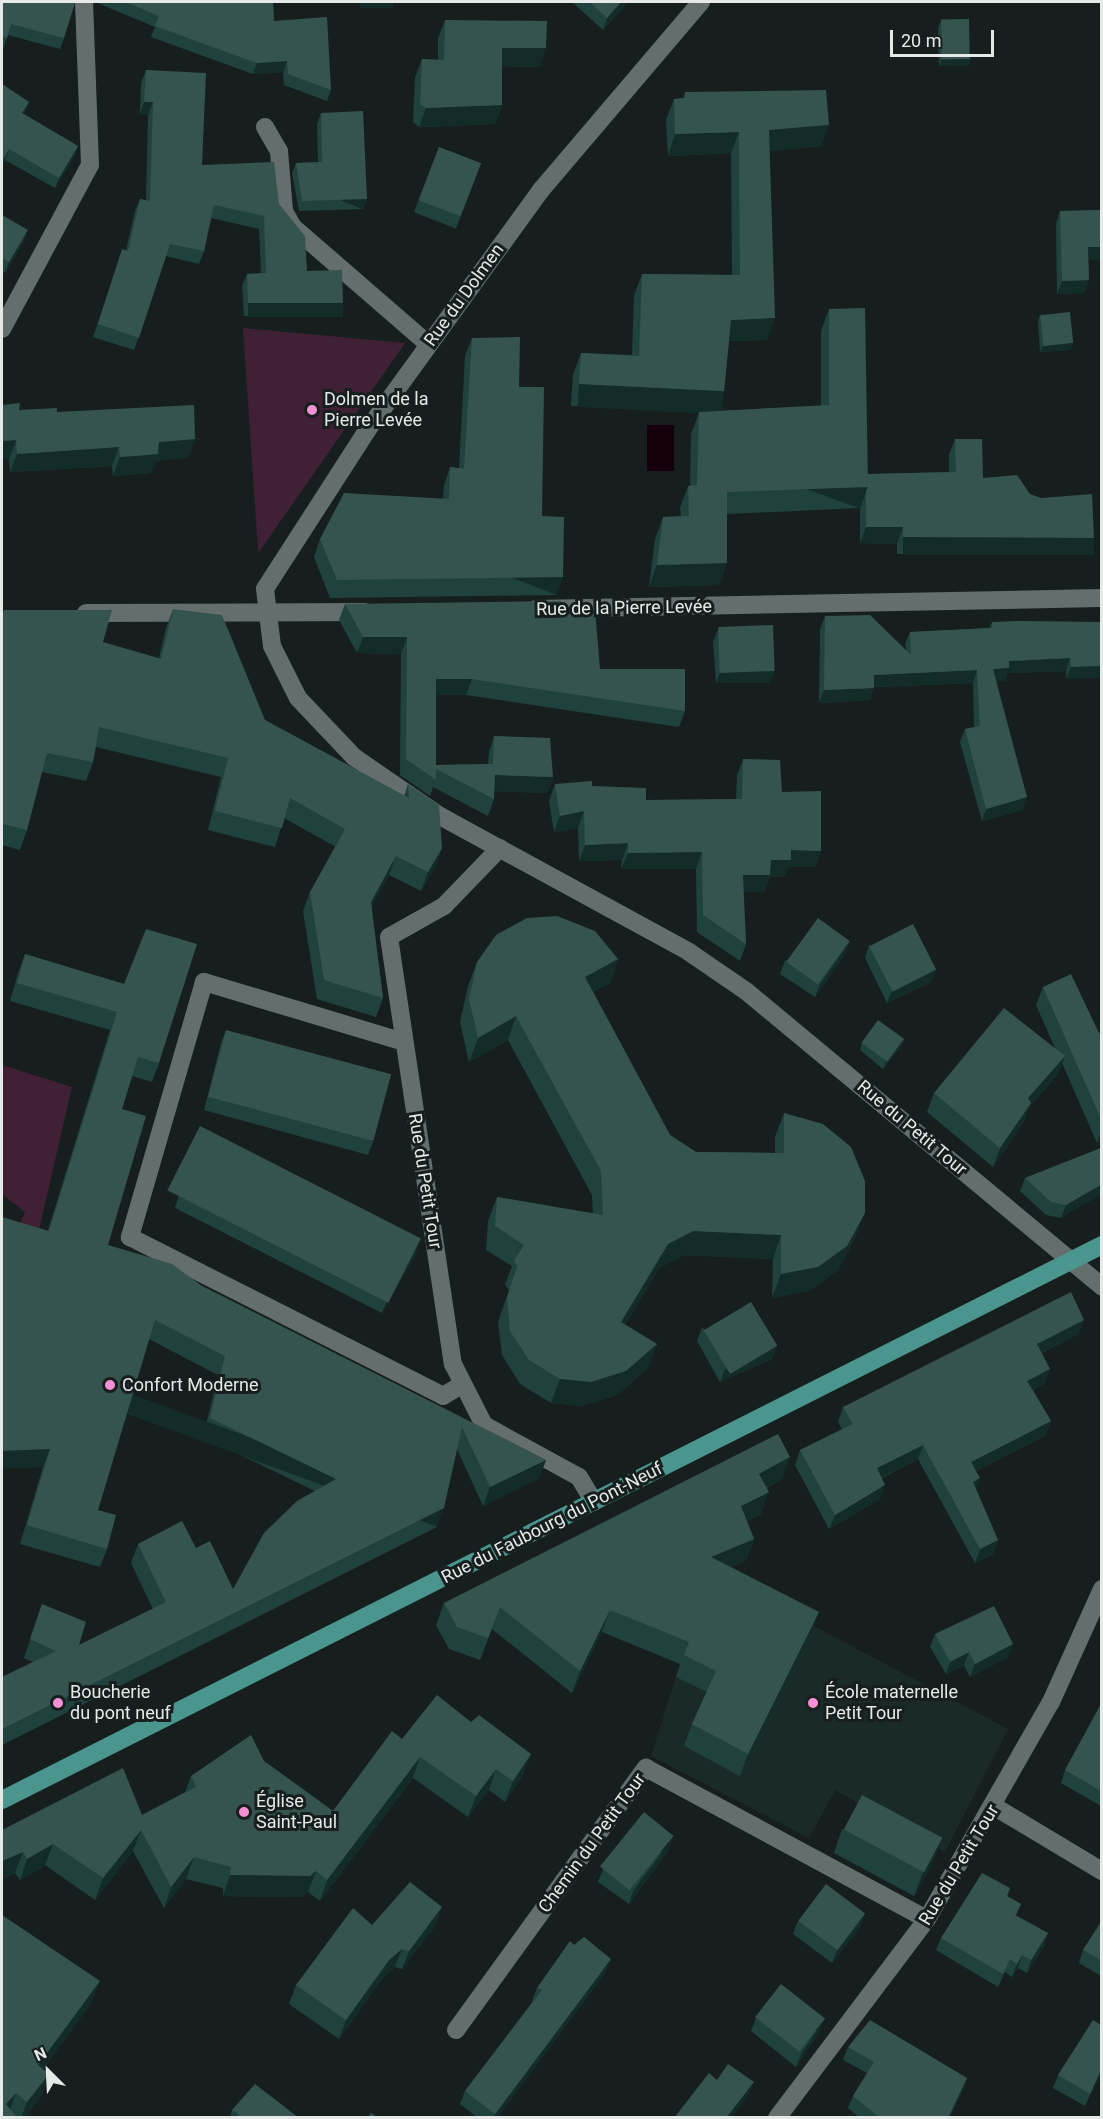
<!DOCTYPE html>
<meta charset="utf-8">
<style>
body{margin:0}
#map{position:relative;width:1103px;height:2119px;overflow:hidden;background:#171f1e;font-family:Roboto,sans-serif}
div>[style]{position:absolute}
[style*='--x']{left:calc(var(--x)*1px);top:calc(var(--y)*1px);width:calc(var(--w)*1px);rotate:calc(var(--a)*1deg)}
.built>*{inset:0;background:#1a2a28}
.green>*{inset:0;background:#402035}
.water>*{inset:0;background:#14000c;transform-origin:0 0}
.minor>*{height:18px;margin:-9px;padding:0 9px;transform-origin:9px;border-radius:9px;background:#646e6d}
.major>*{height:18px;margin:-9px;padding:0 9px;transform-origin:9px;border-radius:9px;background:#4a968f}
.wall>*{inset:0;background:#20423e;transform-origin:0 0}
.shaded-wall>*{inset:0;background:#132c29;transform-origin:0 0}
.building>*{inset:0;background:#355450;transform-origin:0 0}
.dots>*{width:16px;height:16px;translate:-50% -50%;box-sizing:border-box;border:3px solid #171f1e;border-radius:50%}
span{translate:-50% -50%;white-space:nowrap;text-align:center;line-height:1.15;-webkit-text-stroke:6px #171f1e;paint-order:stroke}
.street-label{font-size:18px;color:#e5eae9}
.poi-label{font-size:18px;color:#e5eae9}
.left{translate:0 -50%;text-align:left}
.frame{position:absolute;inset:0;border:3px solid #e5eae9;pointer-events:none}
.north{position:absolute;left:18px;top:2041px;width:60px;height:60px;-webkit-text-stroke:4px #171f1e;paint-order:stroke;rotate:336deg;font-size:16px;font-weight:700;line-height:24px;text-align:center;color:#e5eae9}
.north::after{content:'';display:block;margin:auto;width:21px;height:27px;background:#e5eae9;clip-path:polygon(50% 0,100% 100%,50% 72%,0 100%)}
.scale{position:absolute;left:890px;top:30px;width:104px;height:27px;box-sizing:border-box;border:3px solid #e5eae9;border-top:0;padding-left:8px;font-size:18px;line-height:21px;white-space:nowrap;color:#e5eae9;-webkit-text-stroke:4px #171f1e;paint-order:stroke}
</style>
<div id="map">
<div class="built">
<div style="clip-path:polygon(729px 1581px,1008px 1729px,945px 1852px,835px 1790px,809px 1838px,651px 1756px,676px 1677px)"></div>
</div>
<div class="green">
<div style="clip-path:polygon(243px 328px,405px 343px,259px 552px,258px 549px)"></div>
<div style="clip-path:polygon(2px 1065px,72px 1087px,35px 1247px,13px 1241px,25px 1212px,2px 1194px)"></div>
</div>
<div class="water">
<div style="left:647px;top:425px;width:27px;height:46px"></div>
</div>
<div class="minor">
<div style="--x:701;--y:2;--w:247;--a:130.4"></div>
<div style="--x:541;--y:190;--w:295;--a:125.9"></div>
<div style="--x:368;--y:429;--w:190;--a:122.8"></div>
<div style="--x:265;--y:589;--w:57;--a:83"></div>
<div style="--x:272;--y:646;--w:58;--a:63.4"></div>
<div style="--x:298;--y:698;--w:81;--a:46.5"></div>
<div style="--x:354;--y:757;--w:104;--a:34.5"></div>
<div style="--x:440;--y:816;--w:284;--a:28.6"></div>
<div style="--x:689;--y:952;--w:69;--a:34.4"></div>
<div style="--x:746;--y:991;--w:463;--a:39.7"></div>
<div style="--x:265;--y:127;--w:28;--a:60"></div>
<div style="--x:279;--y:151;--w:60;--a:85.2"></div>
<div style="--x:284;--y:211;--w:18;--a:61"></div>
<div style="--x:293;--y:227;--w:179;--a:40.9"></div>
<div style="--x:2;--y:329;--w:186;--a:-61.8"></div>
<div style="--x:90;--y:165;--w:163;--a:-92.1"></div>
<div style="--x:536;--y:609;--w:566;--a:-1.11"></div>
<div style="--x:86;--y:613;--w:279;--a:-0.2"></div>
<div style="--x:500;--y:848;--w:81;--a:134"></div>
<div style="--x:444;--y:906;--w:63;--a:150.6"></div>
<div style="--x:389;--y:937;--w:432;--a:81.5"></div>
<div style="--x:453;--y:1364;--w:68;--a:63.1"></div>
<div style="--x:484;--y:1425;--w:108;--a:28.7"></div>
<div style="--x:579;--y:1477;--w:29;--a:59"></div>
<div style="--x:404;--y:1042;--w:209;--a:-163.3"></div>
<div style="--x:204;--y:982;--w:266;--a:106.2"></div>
<div style="--x:130;--y:1237;--w:351;--a:26.9"></div>
<div style="--x:443;--y:1396;--w:23;--a:-31"></div>
<div style="--x:995;--y:1807;--w:125;--a:30.9"></div>
<div style="--x:456;--y:2030;--w:324;--a:-54.1"></div>
<div style="--x:646;--y:1768;--w:319;--a:28.3"></div>
<div style="--x:777;--y:2118;--w:249;--a:-53"></div>
<div style="--x:927;--y:1919;--w:250;--a:-60.3"></div>
<div style="--x:1051;--y:1702;--w:124;--a:-65.7"></div>
</div>
<div class="major">
<div style="--x:2;--y:1800;--w:1232;--a:-26.77"></div>
</div>
<div class="wall">
<div style="clip-path:polygon(2px 2px,64px 38px,60px 49px,8px 35px,3px 49px,2px 48px)"></div>
<div style="clip-path:polygon(95px 2px,273px 2px,274px 21px,331px 90px,327px 101px,284px 85px,283px 72px,253px 74px,151px 37px,155px 27px)"></div>
<div style="clip-path:polygon(572px 2px,628px 2px,603px 30px)"></div>
<div style="clip-path:polygon(445px 20px,540px 67px,502px 66px,502px 105px,495px 124px,419px 127px,413px 122px,415px 78px,422px 59px,438px 60px,438px 38px)"></div>
<div style="clip-path:polygon(941px 21px,970px 59px,968px 66px,939px 66px,938px 28px)"></div>
<div style="clip-path:polygon(146px 70px,202px 165px,279px 204px,307px 271px,343px 303px,338px 316px,244px 316px,242px 286px,247px 274px,261px 273px,259px 229px,211px 218px,204px 251px,199px 264px,166px 256px,134px 350px,93px 337px,118px 262px,126px 250px,135px 211px,140px 199px,146px 201px,148px 115px,140px 114px,141px 83px)"></div>
<div style="clip-path:polygon(2px 84px,29px 102px,24px 114px,78px 146px,74px 157px,55px 188px,5px 160px,2px 166px)"></div>
<div style="clip-path:polygon(685px 92px,821px 146px,769px 151px,767px 340px,729px 341px,724px 391px,717px 411px,821px 406px,821px 331px,829px 309px,868px 474px,949px 472px,949px 455px,955px 439px,983px 478px,1030px 494px,1088px 555px,897px 554px,897px 544px,860px 543px,860px 508px,727px 514px,727px 563px,719px 585px,649px 587px,655px 539px,663px 517px,681px 516px,680px 508px,688px 486px,690px 486px,691px 434px,699px 412px,706px 412px,571px 406px,573px 375px,581px 353px,632px 355px,634px 296px,642px 274px,732px 275px,731px 153px,668px 156px,666px 120px,674px 99px,683px 98px)"></div>
<div style="clip-path:polygon(321px 113px,367px 199px,363px 209px,299px 211px,292px 173px,296px 163px,318px 162px,317px 124px)"></div>
<div style="left:439px;top:147px;width:45px;height:70px;rotate:21deg"></div>
<div style="clip-path:polygon(1101px 210px,1101px 260px,1088px 260px,1089px 280px,1084px 293px,1057px 294px,1056px 224px,1060px 211px)"></div>
<div style="clip-path:polygon(2px 215px,24px 241px,5px 273px,2px 271px)"></div>
<div style="clip-path:polygon(1040px 315px,1073px 343px,1070px 350px,1040px 352px,1038px 321px)"></div>
<div style="clip-path:polygon(472px 338px,519px 387px,556px 595px,330px 598px,314px 557px,320px 539px,443px 499px,444px 485px,450px 467px,459px 468px,465px 356px)"></div>
<div style="clip-path:polygon(2px 405px,19px 410px,57px 412px,195px 439px,188px 457px,156px 461px,151px 473px,113px 476px,112px 466px,10px 472px,9px 459px,2px 459px)"></div>
<div style="clip-path:polygon(345px 604px,561px 609px,600px 669px,685px 711px,679px 727px,466px 695px,436px 695px,436px 765px,488px 764px,489px 752px,494px 736px,553px 777px,547px 793px,494px 791px,494px 799px,488px 816px,433px 787px,430px 796px,400px 775px,401px 654px,357px 653px,339px 620px)"></div>
<div style="clip-path:polygon(173px 609px,265px 720px,404px 796px,408px 784px,442px 848px,435px 867px,421px 891px,389px 875px,371px 907px,383px 998px,376px 1017px,317px 999px,303px 911px,310px 892px,336px 847px,284px 818px,275px 847px,208px 830px,221px 777px,96px 747px,93px 762px,86px 781px,42px 772px,27px 830px,20px 850px,2px 845px,2px 615px,159px 658px,166px 628px)"></div>
<div style="clip-path:polygon(825px 616px,906px 650px,905px 644px,910px 632px,989px 628px,992px 622px,1101px 622px,1066px 679px,1066px 671px,1007px 673px,1005px 681px,996px 681px,1023px 810px,982px 821px,960px 742px,965px 729px,974px 727px,973px 683px,874px 687px,870px 700px,819px 703px,820px 629px)"></div>
<div style="clip-path:polygon(718px 629px,770px 683px,716px 683px,713px 642px)"></div>
<div style="clip-path:polygon(743px 759px,782px 792px,821px 851px,815px 867px,789px 867px,785px 876px,770px 877px,764px 892px,743px 892px,746px 944px,740px 961px,697px 932px,696px 869px,621px 869px,622px 860px,579px 861px,578px 828px,554px 832px,549px 801px,555px 784px,592px 786px,646px 800px,736px 799px,737px 776px)"></div>
<div style="clip-path:polygon(850px 941px,845px 954px,815px 997px,780px 974px,785px 961px)"></div>
<div style="clip-path:polygon(869px 945px,936px 969px,931px 982px,887px 1003px,865px 958px)"></div>
<div style="clip-path:polygon(25px 954px,124px 984px,159px 1063px,152px 1082px,132px 1076px,122px 1109px,108px 1245px,202px 1286px,546px 1460px,539px 1478px,483px 1506px,457px 1449px,437px 1527px,2px 1745px,2px 1677px,33px 1662px,24px 1658px,42px 1604px,79px 1645px,153px 1609px,131px 1563px,138px 1544px,196px 1548px,233px 1589px,315px 1491px,203px 1437px,218px 1375px,149px 1339px,98px 1510px,107px 1549px,100px 1567px,20px 1544px,43px 1467px,48px 1230px,110px 1030px,10px 1001px,18px 973px)"></div>
<div style="clip-path:polygon(618px 959px,610px 983px,593px 992px,670px 1135px,696px 1152px,775px 1153px,775px 1137px,784px 1113px,856px 1236px,838px 1270px,809px 1291px,772px 1298px,773px 1259px,684px 1255px,659px 1268px,625px 1325px,657px 1344px,648px 1368px,617px 1395px,582px 1406px,551px 1403px,520px 1384px,502px 1355px,498px 1322px,509px 1290px,505px 1285px,512px 1266px,486px 1250px,488px 1221px,497px 1197px,593px 1214px,592px 1195px,508px 1040px,469px 1062px,460px 1022px,468px 986px,477px 962px)"></div>
<div style="clip-path:polygon(1043px 987px,1099px 1033px,1101px 1032px,1101px 1141px,1097px 1143px,1062px 1063px,1058px 1074px,1029px 1107px,1024px 1121px,993px 1167px,927px 1112px,934px 1093px,1055px 1048px,1036px 1005px)"></div>
<div style="clip-path:polygon(226px 1030px,373px 1142px,368px 1155px,204px 1110px,221px 1043px)"></div>
<div style="clip-path:polygon(904px 1039px,902px 1045px,883px 1069px,860px 1050px,862px 1043px)"></div>
<div style="clip-path:polygon(200px 1126px,416px 1253px,382px 1313px,175px 1208px,195px 1139px)"></div>
<div style="clip-path:polygon(1101px 1148px,1061px 1218px,1046px 1215px,1020px 1191px,1025px 1178px)"></div>
<div style="clip-path:polygon(1084px 1320px,1078px 1334px,1042px 1353px,1045px 1383px,1033px 1390px,1051px 1421px,1045px 1436px,976px 1471px,976px 1489px,998px 1540px,993px 1554px,975px 1563px,918px 1459px,882px 1478px,880px 1499px,829px 1529px,795px 1465px,800px 1450px,842px 1429px,838px 1422px,843px 1407px)"></div>
<div style="clip-path:polygon(702px 1328px,772px 1359px,720px 1382px,697px 1341px)"></div>
<div style="clip-path:polygon(782px 1479px,767px 1488px,761px 1514px,747px 1521px,754px 1539px,746px 1560px,731px 1567px,811px 1634px,740px 1776px,684px 1746px,692px 1724px,707px 1692px,676px 1677px,680px 1664px,602px 1632px,572px 1693px,492px 1629px,480px 1660px,449px 1649px,436px 1625px,444px 1603px)"></div>
<div style="clip-path:polygon(935px 1634px,1008px 1657px,970px 1677px,964px 1665px,946px 1674px,930px 1647px)"></div>
<div style="clip-path:polygon(1101px 1704px,1101px 1806px,1061px 1783px,1065px 1770px)"></div>
<div style="clip-path:polygon(471px 1722px,531px 1754px,523px 1775px,505px 1802px,489px 1790px,468px 1817px,413px 1778px,320px 1901px,308px 1892px,302px 1897px,223px 1896px,223px 1888px,186px 1879px,164px 1908px,133px 1851px,95px 1900px,45px 1865px,20px 1880px,15px 1873px,2px 1879px,2px 1830px,142px 1815px,185px 1792px,191px 1776px,264px 1761px,333px 1811px,402px 1739px)"></div>
<div style="clip-path:polygon(842px 1829px,933px 1862px,914px 1896px,834px 1853px)"></div>
<div style="clip-path:polygon(669px 1849px,629px 1904px,598px 1882px,603px 1869px)"></div>
<div style="clip-path:polygon(1010px 1888px,1007px 1897px,1021px 1904px,1016px 1916px,1048px 1933px,1044px 1946px,1027px 1973px,1018px 1968px,1012px 1977px,1005px 1972px,998px 1987px,936px 1950px,941px 1938px)"></div>
<div style="clip-path:polygon(2px 1915px,92px 2002px,43px 2069px,42px 2095px,24px 2118px,2px 2118px)"></div>
<div style="clip-path:polygon(798px 1921px,861px 1926px,832px 1963px,793px 1934px)"></div>
<div style="clip-path:polygon(1101px 1922px,1101px 1976px,1079px 1963px,1083px 1950px)"></div>
<div style="clip-path:polygon(372px 1925px,436px 1925px,402px 1969px,395px 1967px,382px 1979px,339px 2039px,289px 2004px,296px 1985px)"></div>
<div style="clip-path:polygon(574px 1945px,606px 1972px,497px 2118px,478px 2118px,460px 2104px,465px 2091px,533px 2001px,532px 2001px,537px 1988px)"></div>
<div style="clip-path:polygon(756px 2018px,820px 2031px,796px 2067px,751px 2031px)"></div>
<div style="clip-path:polygon(848px 2047px,967px 2078px,963px 2090px,949px 2118px,860px 2118px,848px 2108px,853px 2096px,867px 2073px,843px 2060px)"></div>
<div style="clip-path:polygon(1101px 2073px,1085px 2106px,1053px 2088px,1058px 2075px)"></div>
<div style="clip-path:polygon(232px 2110px,299px 2118px,230px 2118px)"></div>
</div>
<div class="shaded-wall">
<div style="left:360px;top:2px;width:33px;height:6px"></div>
<div style="clip-path:polygon(621px 2px,628px 2px,603px 30px,607px 18px)"></div>
<div style="clip-path:polygon(502px 48px,546px 48px,540px 67px,496px 66px)"></div>
<div style="clip-path:polygon(942px 59px,970px 59px,968px 66px,939px 66px)"></div>
<div style="clip-path:polygon(287px 61px,283px 72px,253px 74px,257px 63px)"></div>
<div style="clip-path:polygon(29px 102px,25px 112px,18px 124px,22px 113px)"></div>
<div style="clip-path:polygon(144px 102px,153px 102px,148px 115px,140px 114px)"></div>
<div style="clip-path:polygon(502px 105px,495px 124px,419px 127px,426px 108px)"></div>
<div style="clip-path:polygon(829px 125px,821px 146px,761px 152px,769px 130px)"></div>
<div style="clip-path:polygon(739px 132px,731px 153px,668px 156px,675px 134px)"></div>
<div style="clip-path:polygon(78px 146px,74px 157px,55px 188px,59px 178px)"></div>
<div style="clip-path:polygon(9px 149px,5px 160px,2px 166px,2px 162px)"></div>
<div style="left:367px;top:199px;width:11px;height:65px;rotate:112deg"></div>
<div style="clip-path:polygon(28px 230px,24px 241px,5px 273px,9px 262px)"></div>
<div style="clip-path:polygon(1088px 247px,1101px 247px,1101px 260px,1083px 260px)"></div>
<div style="clip-path:polygon(1089px 280px,1084px 293px,1057px 294px,1062px 281px)"></div>
<div style="left:248px;top:303px;width:95px;height:14px"></div>
<div style="clip-path:polygon(775px 318px,767px 340px,724px 341px,731px 320px)"></div>
<div style="clip-path:polygon(1073px 343px,1070px 350px,1040px 352px,1043px 346px)"></div>
<div style="left:579px;top:384px;width:145px;height:23px;rotate:3deg"></div>
<div style="clip-path:polygon(195px 439px,188px 457px,156px 461px,151px 473px,113px 476px,120px 457px,159px 442px)"></div>
<div style="clip-path:polygon(16px 440px,9px 459px,2px 459px,2px 441px)"></div>
<div style="clip-path:polygon(119px 447px,112px 466px,10px 472px,17px 454px)"></div>
<div style="left:868px;top:487px;width:23px;height:141px;rotate:110deg"></div>
<div style="clip-path:polygon(866px 527px,903px 527px,897px 544px,860px 543px)"></div>
<div style="left:903px;top:537px;width:191px;height:18px"></div>
<div style="clip-path:polygon(727px 563px,719px 585px,649px 587px,657px 565px)"></div>
<div style="left:563px;top:577px;width:19px;height:226px;rotate:111deg"></div>
<div style="clip-path:polygon(363px 637px,407px 637px,401px 654px,357px 653px)"></div>
<div style="clip-path:polygon(1070px 658px,1066px 671px,1007px 673px,1005px 681px,988px 681px,993px 669px,1009px 661px)"></div>
<div style="clip-path:polygon(1101px 666px,1101px 678px,1066px 679px,1071px 667px)"></div>
<div style="clip-path:polygon(721px 670px,775px 671px,770px 683px,716px 683px)"></div>
<div style="clip-path:polygon(977px 670px,973px 683px,870px 687px,874px 675px)"></div>
<div style="clip-path:polygon(436px 679px,472px 679px,466px 695px,430px 695px)"></div>
<div style="clip-path:polygon(874px 688px,870px 700px,819px 703px,824px 690px)"></div>
<div style="clip-path:polygon(495px 775px,553px 777px,547px 793px,489px 791px)"></div>
<div style="clip-path:polygon(1027px 797px,1023px 810px,982px 821px,986px 809px)"></div>
<div style="clip-path:polygon(584px 811px,578px 828px,554px 832px,560px 816px)"></div>
<div style="clip-path:polygon(628px 843px,622px 860px,579px 861px,585px 845px)"></div>
<div style="clip-path:polygon(442px 848px,435px 867px,421px 891px,428px 872px)"></div>
<div style="clip-path:polygon(791px 850px,821px 851px,815px 867px,789px 867px,785px 876px,770px 877px,764px 892px,737px 892px,743px 875px)"></div>
<div style="clip-path:polygon(702px 852px,696px 869px,621px 869px,628px 853px)"></div>
<div style="clip-path:polygon(396px 856px,389px 875px,364px 921px,371px 902px)"></div>
<div style="clip-path:polygon(850px 941px,845px 954px,815px 997px,820px 984px)"></div>
<div style="clip-path:polygon(618px 959px,610px 983px,576px 1001px,585px 977px)"></div>
<div style="clip-path:polygon(936px 969px,931px 982px,887px 1003px,892px 990px)"></div>
<div style="clip-path:polygon(516px 1016px,508px 1040px,469px 1062px,478px 1038px)"></div>
<div style="clip-path:polygon(904px 1039px,902px 1045px,883px 1069px,886px 1062px)"></div>
<div style="clip-path:polygon(1065px 1056px,1058px 1074px,1029px 1107px,1024px 1121px,993px 1167px,1000px 1148px,1028px 1098px)"></div>
<div style="clip-path:polygon(1101px 1131px,1101px 1141px,1097px 1143px)"></div>
<div style="clip-path:polygon(1101px 1185px,1101px 1195px,1061px 1218px,1066px 1205px)"></div>
<div style="clip-path:polygon(865px 1213px,856px 1236px,838px 1270px,809px 1291px,772px 1298px,781px 1274px)"></div>
<div style="clip-path:polygon(693px 1231px,781px 1235px,773px 1259px,684px 1255px,659px 1268px,613px 1346px,621px 1322px,668px 1244px)"></div>
<div style="clip-path:polygon(420px 1240px,416px 1253px,382px 1313px,387px 1300px)"></div>
<div style="clip-path:polygon(1084px 1320px,1078px 1334px,1031px 1358px,1037px 1344px)"></div>
<div style="clip-path:polygon(657px 1344px,648px 1368px,617px 1395px,582px 1406px,551px 1403px,560px 1379px)"></div>
<div style="clip-path:polygon(777px 1346px,772px 1359px,720px 1382px,725px 1369px)"></div>
<div style="clip-path:polygon(1050px 1369px,1045px 1383px,1022px 1395px,1027px 1381px)"></div>
<div style="clip-path:polygon(1051px 1421px,1045px 1436px,966px 1476px,971px 1462px)"></div>
<div style="clip-path:polygon(923px 1445px,918px 1459px,872px 1482px,877px 1468px)"></div>
<div style="clip-path:polygon(50px 1449px,43px 1467px,2px 1469px,2px 1451px)"></div>
<div style="clip-path:polygon(790px 1457px,782px 1479px,751px 1496px,759px 1474px)"></div>
<div style="clip-path:polygon(546px 1460px,539px 1478px,483px 1506px,490px 1487px)"></div>
<div style="clip-path:polygon(980px 1478px,975px 1493px,973px 1482px)"></div>
<div style="clip-path:polygon(885px 1485px,880px 1499px,829px 1529px,835px 1515px)"></div>
<div style="clip-path:polygon(769px 1492px,761px 1514px,733px 1528px,741px 1506px)"></div>
<div style="left:444px;top:1508px;width:20px;height:494px;rotate:110deg"></div>
<div style="clip-path:polygon(754px 1539px,746px 1560px,703px 1579px,711px 1557px)"></div>
<div style="clip-path:polygon(998px 1540px,993px 1554px,975px 1563px,980px 1549px)"></div>
<div style="clip-path:polygon(610px 1610px,602px 1632px,572px 1693px,580px 1671px)"></div>
<div style="clip-path:polygon(819px 1612px,811px 1634px,740px 1776px,748px 1754px)"></div>
<div style="clip-path:polygon(1013px 1644px,1008px 1657px,970px 1677px,975px 1664px)"></div>
<div style="clip-path:polygon(969px 1652px,964px 1665px,946px 1674px,950px 1662px)"></div>
<div style="clip-path:polygon(531px 1754px,523px 1775px,505px 1802px,513px 1781px)"></div>
<div style="clip-path:polygon(420px 1757px,413px 1778px,320px 1901px,327px 1880px)"></div>
<div style="clip-path:polygon(496px 1769px,489px 1790px,468px 1817px,476px 1796px)"></div>
<div style="clip-path:polygon(141px 1830px,133px 1851px,95px 1900px,103px 1878px)"></div>
<div style="clip-path:polygon(674px 1836px,669px 1849px,629px 1904px,633px 1891px)"></div>
<div style="clip-path:polygon(942px 1838px,933px 1862px,914px 1896px,923px 1872px)"></div>
<div style="clip-path:polygon(53px 1844px,45px 1865px,20px 1880px,27px 1859px)"></div>
<div style="clip-path:polygon(23px 1852px,15px 1873px,2px 1879px,2px 1861px)"></div>
<div style="clip-path:polygon(194px 1857px,186px 1879px,164px 1908px,171px 1887px)"></div>
<div style="clip-path:polygon(316px 1871px,308px 1892px,302px 1897px,223px 1896px,230px 1875px)"></div>
<div style="clip-path:polygon(442px 1907px,436px 1925px,402px 1969px,409px 1951px)"></div>
<div style="clip-path:polygon(865px 1913px,861px 1926px,832px 1963px,837px 1950px)"></div>
<div style="clip-path:polygon(1048px 1933px,1044px 1946px,1027px 1973px,1031px 1960px)"></div>
<div style="clip-path:polygon(402px 1949px,395px 1967px,382px 1979px,339px 2039px,346px 2020px,389px 1960px)"></div>
<div style="clip-path:polygon(1022px 1955px,1018px 1968px,1012px 1977px,1017px 1964px)"></div>
<div style="clip-path:polygon(611px 1959px,606px 1972px,497px 2118px,494px 2118px,495px 2114px)"></div>
<div style="clip-path:polygon(100px 1981px,92px 2002px,31px 2086px,38px 2065px)"></div>
<div style="clip-path:polygon(825px 2018px,820px 2031px,796px 2067px,801px 2054px)"></div>
<div style="clip-path:polygon(1101px 2070px,1101px 2073px,1085px 2106px,1090px 2094px)"></div>
<div style="clip-path:polygon(49px 2074px,42px 2095px,24px 2118px,21px 2118px,27px 2102px)"></div>
<div style="clip-path:polygon(967px 2078px,963px 2090px,949px 2118px,948px 2118px)"></div>
<div style="clip-path:polygon(754px 2082px,749px 2094px,731px 2118px,726px 2118px)"></div>
<div style="clip-path:polygon(16px 2093px,8px 2115px,6px 2104px)"></div>
</div>
<div class="building">
<div style="clip-path:polygon(2px 2px,72px 2px,75px 3px,64px 38px,11px 24px,7px 38px,2px 36px)"></div>
<div style="clip-path:polygon(126px 2px,273px 2px,274px 21px,327px 17px,331px 90px,288px 74px,287px 61px,257px 63px,155px 26px,159px 16px)"></div>
<div style="clip-path:polygon(590px 2px,621px 2px,607px 18px)"></div>
<div style="left:969px;top:19px;width:40px;height:28px;rotate:89deg"></div>
<div style="clip-path:polygon(445px 20px,547px 21px,546px 48px,502px 48px,502px 105px,426px 108px,420px 104px,422px 59px,444px 60px)"></div>
<div style="clip-path:polygon(146px 70px,206px 73px,202px 165px,274px 162px,279px 204px,305px 236px,307px 271px,342px 270px,343px 303px,248px 303px,247px 274px,266px 273px,264px 216px,214px 205px,204px 251px,170px 244px,139px 338px,98px 324px,122px 249px,128px 251px,140px 199px,150px 201px,153px 102px,144px 102px)"></div>
<div style="clip-path:polygon(2px 84px,29px 102px,22px 113px,78px 146px,59px 178px,9px 149px,2px 162px)"></div>
<div style="clip-path:polygon(826px 90px,829px 125px,769px 130px,775px 318px,731px 320px,724px 391px,579px 384px,581px 353px,639px 356px,642px 274px,740px 275px,739px 132px,675px 134px,674px 99px,685px 98px,685px 92px)"></div>
<div style="clip-path:polygon(363px 111px,367px 199px,302px 201px,296px 163px,322px 162px,321px 113px)"></div>
<div style="left:439px;top:147px;width:45px;height:57px;rotate:21deg"></div>
<div style="clip-path:polygon(1101px 210px,1101px 247px,1088px 247px,1089px 280px,1062px 281px,1060px 211px)"></div>
<div style="clip-path:polygon(2px 215px,28px 230px,9px 262px,2px 258px)"></div>
<div style="clip-path:polygon(865px 308px,868px 487px,727px 492px,727px 563px,657px 565px,663px 517px,689px 516px,688px 486px,697px 485px,699px 412px,829px 405px,829px 309px)"></div>
<div style="left:1070px;top:312px;width:31px;height:30px;rotate:84deg"></div>
<div style="clip-path:polygon(520px 337px,519px 387px,544px 387px,542px 516px,564px 517px,563px 577px,337px 580px,320px 539px,344px 493px,449px 499px,450px 467px,464px 469px,472px 338px)"></div>
<div style="clip-path:polygon(20px 403px,19px 410px,57px 408px,57px 412px,194px 405px,195px 439px,159px 442px,158px 454px,136px 456px,120px 457px,119px 447px,17px 454px,16px 440px,2px 441px,2px 405px)"></div>
<div style="clip-path:polygon(955px 439px,982px 439px,983px 478px,1017px 475px,1030px 494px,1041px 498px,1092px 494px,1094px 538px,903px 537px,903px 527px,866px 527px,866px 491px,868px 487px,868px 474px,956px 472px)"></div>
<div style="clip-path:polygon(561px 601px,561px 609px,595px 609px,600px 669px,685px 669px,685px 711px,472px 679px,436px 679px,436px 765px,493px 764px,494px 736px,550px 738px,553px 777px,495px 775px,494px 799px,436px 769px,436px 780px,406px 759px,407px 637px,363px 637px,345px 604px)"></div>
<div style="clip-path:polygon(173px 609px,222px 615px,265px 720px,409px 798px,408px 784px,439px 805px,442px 848px,428px 872px,396px 856px,371px 902px,383px 998px,324px 980px,310px 892px,345px 829px,290px 798px,282px 828px,215px 811px,228px 758px,99px 727px,93px 762px,47px 753px,27px 830px,2px 824px,2px 615px,4px 610px,112px 610px,103px 642px,161px 659px)"></div>
<div style="clip-path:polygon(870px 615px,911px 655px,910px 632px,992px 628px,992px 622px,1021px 621px,1101px 622px,1101px 666px,1071px 667px,1070px 658px,1009px 661px,1009px 668px,993px 669px,1027px 797px,986px 809px,965px 729px,980px 726px,977px 670px,874px 675px,874px 688px,824px 690px,825px 616px)"></div>
<div style="left:773px;top:625px;width:46px;height:55px;rotate:88deg"></div>
<div style="clip-path:polygon(743px 759px,780px 760px,782px 792px,821px 791px,821px 851px,791px 850px,791px 860px,771px 860px,770px 875px,743px 875px,746px 944px,703px 915px,702px 852px,628px 853px,628px 843px,585px 845px,584px 811px,560px 816px,555px 784px,592px 781px,592px 786px,646px 788px,646px 800px,742px 799px)"></div>
<div style="clip-path:polygon(557px 916px,595px 931px,618px 959px,585px 977px,670px 1135px,696px 1152px,784px 1153px,784px 1113px,823px 1124px,851px 1147px,865px 1181px,865px 1213px,847px 1246px,818px 1267px,781px 1274px,781px 1235px,693px 1231px,668px 1244px,621px 1322px,657px 1344px,626px 1371px,591px 1382px,560px 1379px,529px 1360px,510px 1331px,507px 1298px,517px 1266px,514px 1261px,524px 1245px,495px 1226px,497px 1197px,603px 1215px,601px 1171px,516px 1016px,478px 1038px,469px 999px,477px 962px,496px 935px,527px 918px)"></div>
<div style="left:818px;top:918px;width:39px;height:54px;rotate:36deg"></div>
<div style="left:913px;top:924px;width:51px;height:49px;rotate:63deg"></div>
<div style="clip-path:polygon(146px 929px,197px 944px,159px 1063px,138px 1057px,122px 1109px,146px 1116px,108px 1245px,172px 1264px,202px 1286px,546px 1460px,490px 1487px,462px 1427px,444px 1508px,2px 1729px,2px 1677px,56px 1651px,30px 1639px,42px 1604px,86px 1622px,79px 1645px,166px 1602px,138px 1544px,182px 1521px,196px 1548px,210px 1541px,233px 1589px,264px 1533px,297px 1501px,336px 1479px,210px 1418px,225px 1356px,155px 1320px,98px 1510px,116px 1515px,107px 1549px,27px 1525px,50px 1449px,2px 1451px,2px 1217px,49px 1231px,117px 1012px,17px 983px,25px 954px,124px 984px)"></div>
<div style="clip-path:polygon(1071px 974px,1099px 1033px,1101px 1032px,1101px 1119px,1043px 987px)"></div>
<div style="clip-path:polygon(1004px 1008px,1065px 1056px,1028px 1098px,1031px 1103px,1000px 1148px,934px 1093px)"></div>
<div style="left:878px;top:1020px;width:32px;height:28px;rotate:36deg"></div>
<div style="left:226px;top:1030px;width:171px;height:69px;rotate:15deg"></div>
<div style="left:200px;top:1126px;width:248px;height:72px;rotate:27deg"></div>
<div style="clip-path:polygon(1101px 1148px,1101px 1185px,1066px 1205px,1051px 1202px,1025px 1178px)"></div>
<div style="clip-path:polygon(1071px 1292px,1084px 1320px,1037px 1344px,1050px 1369px,1027px 1381px,1051px 1421px,971px 1462px,980px 1478px,973px 1482px,998px 1540px,980px 1549px,923px 1445px,877px 1468px,885px 1485px,835px 1515px,800px 1450px,853px 1424px,843px 1407px)"></div>
<div style="left:751px;top:1302px;width:51px;height:55px;rotate:59deg"></div>
<div style="clip-path:polygon(778px 1434px,790px 1457px,759px 1474px,769px 1492px,741px 1506px,754px 1539px,711px 1557px,819px 1612px,748px 1754px,692px 1724px,716px 1671px,684px 1655px,689px 1642px,610px 1610px,580px 1671px,500px 1607px,488px 1638px,457px 1627px,444px 1603px)"></div>
<div style="clip-path:polygon(994px 1606px,1013px 1644px,975px 1664px,969px 1652px,950px 1662px,935px 1634px)"></div>
<div style="clip-path:polygon(437px 1695px,471px 1722px,479px 1715px,531px 1754px,513px 1781px,496px 1769px,476px 1796px,420px 1757px,327px 1880px,316px 1871px,310px 1876px,230px 1875px,231px 1867px,194px 1857px,171px 1887px,141px 1830px,103px 1878px,53px 1844px,27px 1859px,23px 1852px,2px 1861px,2px 1830px,123px 1768px,142px 1815px,196px 1787px,191px 1776px,251px 1735px,264px 1761px,333px 1811px,392px 1731px,402px 1739px)"></div>
<div style="clip-path:polygon(1101px 1704px,1101px 1791px,1065px 1770px)"></div>
<div style="left:862px;top:1795px;width:91px;height:39px;rotate:28deg"></div>
<div style="left:644px;top:1812px;width:38px;height:70px;rotate:39deg"></div>
<div style="clip-path:polygon(982px 1873px,1010px 1888px,1007px 1896px,1021px 1904px,1015px 1915px,1048px 1933px,1031px 1960px,1022px 1955px,1017px 1964px,1010px 1959px,1003px 1974px,941px 1938px)"></div>
<div style="clip-path:polygon(410px 1882px,442px 1907px,409px 1951px,402px 1949px,389px 1960px,346px 2020px,296px 1985px,353px 1908px,372px 1925px)"></div>
<div style="left:826px;top:1884px;width:49px;height:46px;rotate:37deg"></div>
<div style="clip-path:polygon(2px 1915px,100px 1981px,38px 2065px,49px 2074px,27px 2102px,16px 2093px,6px 2104px,17px 2118px,2px 2118px)"></div>
<div style="clip-path:polygon(1101px 1922px,1101px 1960px,1083px 1950px)"></div>
<div style="clip-path:polygon(584px 1937px,611px 1959px,495px 2114px,465px 2091px,542px 1990px,537px 1988px,570px 1941px,574px 1945px)"></div>
<div style="left:781px;top:1984px;width:56px;height:42px;rotate:38deg"></div>
<div style="clip-path:polygon(870px 2020px,967px 2078px,948px 2118px,880px 2118px,853px 2096px,874px 2062px,848px 2047px)"></div>
<div style="clip-path:polygon(1093px 2020px,1101px 2025px,1101px 2070px,1090px 2094px,1058px 2075px)"></div>
<div style="clip-path:polygon(728px 2064px,754px 2082px,726px 2118px,674px 2118px,709px 2073px,717px 2080px)"></div>
<div style="clip-path:polygon(255px 2084px,299px 2118px,237px 2118px,239px 2114px,232px 2110px)"></div>
<div style="clip-path:polygon(371px 2113px,378px 2118px,368px 2118px)"></div>
</div>
<div class="dots">
<div style="left:312px;top:410px;background:#f591d2"></div>
<div style="left:110px;top:1385px;background:#f591d2"></div>
<div style="left:58px;top:1703px;background:#f591d2"></div>
<div style="left:813px;top:1703px;background:#f591d2"></div>
<div style="left:244px;top:1812px;background:#f591d2"></div>
</div>
<div class="street-label">
<span style="left:464px;top:295px;rotate:-54deg">Rue du Dolmen</span>
<span style="left:624px;top:608px;rotate:-1deg">Rue de la Pierre Levée</span>
<span style="left:912px;top:1128px;rotate:40deg">Rue du Petit Tour</span>
<span style="left:425px;top:1181px;rotate:81deg">Rue du Petit Tour</span>
<span style="left:552px;top:1523px;rotate:-27deg">Rue du Faubourg du Pont-Neuf</span>
<span style="left:592px;top:1843px;rotate:-54deg">Chemin du Petit Tour</span>
<span style="left:959px;top:1865px;rotate:-59deg">Rue du Petit Tour</span>
</div>
<div class="poi-label">
<span class="left" style="left:324px;top:410px">Dolmen de la<br>Pierre Levée</span>
<span class="left" style="left:122px;top:1385px">Confort Moderne</span>
<span class="left" style="left:70px;top:1703px">Boucherie<br>du pont neuf</span>
<span class="left" style="left:825px;top:1703px">École maternelle<br>Petit Tour</span>
<span class="left" style="left:256px;top:1812px">Église<br>Saint-Paul</span>
</div>
<div class="frame"></div>
<div class="north">N</div>
<div class="scale">20 m</div>
</div>
